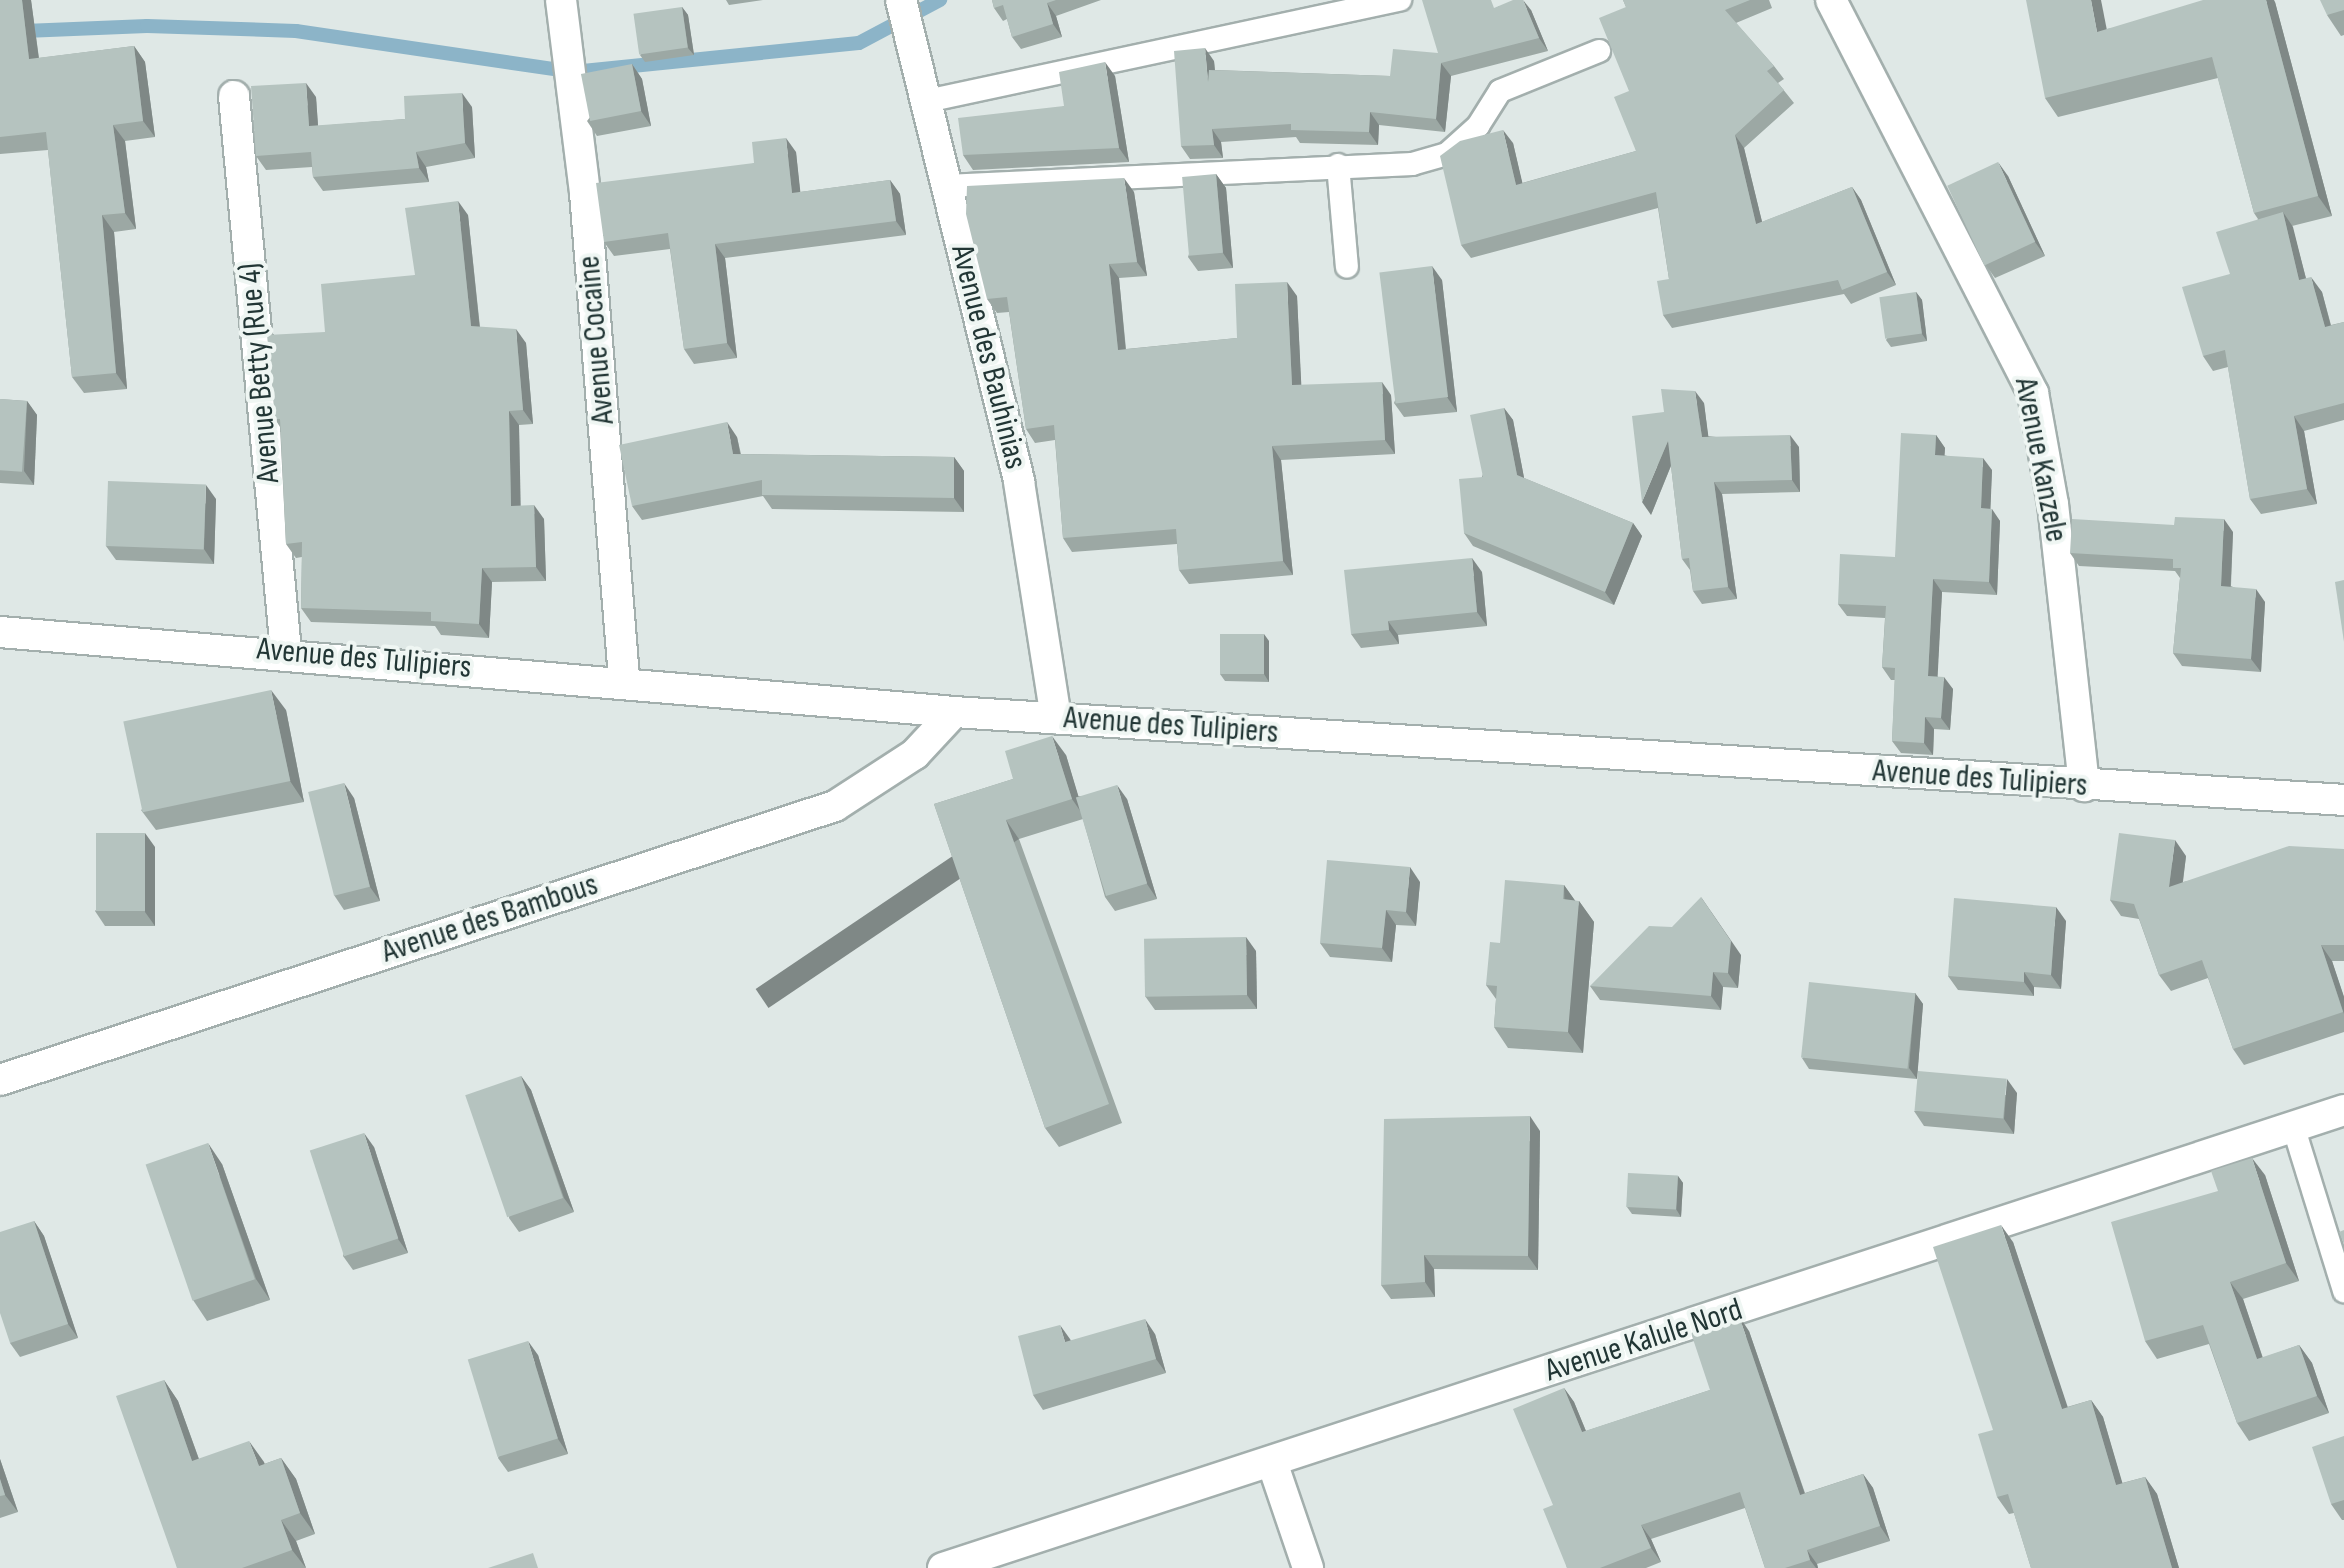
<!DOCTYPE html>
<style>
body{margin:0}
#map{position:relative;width:2344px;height:1568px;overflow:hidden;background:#dfe8e6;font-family:"Sofia Sans Condensed",sans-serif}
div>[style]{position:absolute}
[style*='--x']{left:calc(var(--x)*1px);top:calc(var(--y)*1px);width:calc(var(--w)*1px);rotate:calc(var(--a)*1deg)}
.stream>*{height:14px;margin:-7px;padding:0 7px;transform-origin:7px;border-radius:7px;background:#8cb4c8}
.roads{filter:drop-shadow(2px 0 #a3afad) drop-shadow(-2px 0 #a3afad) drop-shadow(0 2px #a3afad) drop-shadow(0 -2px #a3afad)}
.service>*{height:22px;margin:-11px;padding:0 11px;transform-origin:11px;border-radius:11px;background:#fff}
.minor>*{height:30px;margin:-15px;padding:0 15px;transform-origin:15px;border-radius:15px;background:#fff}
.wall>*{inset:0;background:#9ca8a4}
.shaded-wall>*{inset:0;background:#7f8886;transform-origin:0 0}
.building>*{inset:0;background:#b5c3bf;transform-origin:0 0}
span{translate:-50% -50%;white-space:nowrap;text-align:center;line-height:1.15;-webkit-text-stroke:8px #eff6f3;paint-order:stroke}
.street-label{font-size:32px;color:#223635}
</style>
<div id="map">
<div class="stream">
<div style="--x:0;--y:32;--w:147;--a:-2.3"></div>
<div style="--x:147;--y:26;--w:149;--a:1.9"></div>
<div style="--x:296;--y:31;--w:280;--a:8.4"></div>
<div style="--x:573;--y:72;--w:287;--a:-5.8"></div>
<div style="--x:859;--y:43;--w:92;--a:-28"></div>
</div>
<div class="roads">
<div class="service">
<div style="--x:927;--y:101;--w:484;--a:-12.1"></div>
<div style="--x:1338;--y:165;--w:102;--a:85"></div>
<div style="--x:946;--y:186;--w:467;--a:-2.7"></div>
<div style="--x:1412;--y:164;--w:36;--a:-16"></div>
<div style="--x:1447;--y:154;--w:42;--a:-42.1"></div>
<div style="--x:1478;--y:126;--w:41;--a:-57.8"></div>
<div style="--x:1500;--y:91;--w:107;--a:-22"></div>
<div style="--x:2294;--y:1129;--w:170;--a:72.8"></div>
</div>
<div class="minor">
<div style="--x:561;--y:0;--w:194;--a:82.9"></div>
<div style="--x:585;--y:193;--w:491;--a:85.4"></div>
<div style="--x:901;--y:0;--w:496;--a:76.2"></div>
<div style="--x:1019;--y:482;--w:239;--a:81.1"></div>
<div style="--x:1831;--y:0;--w:442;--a:62.8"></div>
<div style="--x:2033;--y:393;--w:113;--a:79.8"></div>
<div style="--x:2053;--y:504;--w:284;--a:83.7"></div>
<div style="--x:234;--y:96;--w:557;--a:84.65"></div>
<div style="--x:0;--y:632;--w:957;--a:4.79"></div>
<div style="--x:954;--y:712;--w:1393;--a:3.62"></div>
<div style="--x:0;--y:1080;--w:879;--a:-18.17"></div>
<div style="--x:835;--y:806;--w:95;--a:-33"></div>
<div style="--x:915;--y:754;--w:57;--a:-47.1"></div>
<div style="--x:1272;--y:1462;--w:112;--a:71.2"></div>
<div style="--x:943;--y:1568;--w:1474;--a:-18.1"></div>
</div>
</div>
<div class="wall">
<div style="clip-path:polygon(0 0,31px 0,39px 58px,134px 46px,145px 62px,155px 137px,125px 141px,136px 229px,114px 232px,127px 389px,84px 393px,72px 377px,48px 150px,0 154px)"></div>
<div style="clip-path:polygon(726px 0,763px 0,729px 5px)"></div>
<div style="clip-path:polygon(992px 0,1101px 0,1056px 16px,1062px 37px,1021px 49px,1012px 37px,1007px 19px,1003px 21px,994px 8px)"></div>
<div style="clip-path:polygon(1623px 0,1769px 0,1772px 8px,1736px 23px,1774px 66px,1784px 79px,1778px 83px,1794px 103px,1744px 148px,1762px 222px,1852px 187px,1861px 200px,1896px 285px,1851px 304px,1844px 294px,1672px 328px,1663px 315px,1669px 279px,1658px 208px,1471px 258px,1461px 245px,1513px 143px,1522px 183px,1636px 151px,1629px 91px,1626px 7px)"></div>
<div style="clip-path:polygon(2344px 0,2344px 35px,2341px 36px,2327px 15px)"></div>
<div style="clip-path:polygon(2275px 2px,2332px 216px,2292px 226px,2306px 278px,2322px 292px,2331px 325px,2344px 322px,2344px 420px,2304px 431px,2317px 504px,2261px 514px,2250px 499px,2228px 367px,2213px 371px,2203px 356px,2230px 274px,2258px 219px,2254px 213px,2218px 78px,2058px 117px,2045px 98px,2107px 29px)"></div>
<div style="clip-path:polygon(1499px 6px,1531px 10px,1548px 51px,1451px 76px,1445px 132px,1379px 125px,1378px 145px,1300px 143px,1296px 137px,1221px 142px,1223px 158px,1190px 159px,1181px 146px,1214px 61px,1215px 70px,1390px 76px,1438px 53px)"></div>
<div style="clip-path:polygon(682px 7px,688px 15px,694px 55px,645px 62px,640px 55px)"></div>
<div style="clip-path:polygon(632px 64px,642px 79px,651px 126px,597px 136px,587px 121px)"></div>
<div style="clip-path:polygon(1115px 76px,1129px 162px,973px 170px,963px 155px,1064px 106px)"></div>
<div style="clip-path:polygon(316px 97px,318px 126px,405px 119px,472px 107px,475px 158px,426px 167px,429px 182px,323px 191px,313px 177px,312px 167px,266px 170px,256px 156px)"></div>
<div style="clip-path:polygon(796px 152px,800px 192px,890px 180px,900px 194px,906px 235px,725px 258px,737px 358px,694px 364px,684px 349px,670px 249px,614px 256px,604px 242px,754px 163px)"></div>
<div style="clip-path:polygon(1216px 174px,1226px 188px,1233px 268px,1198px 271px,1188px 257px)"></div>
<div style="clip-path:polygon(2008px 176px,2045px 256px,1995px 278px,1985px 264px)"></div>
<div style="clip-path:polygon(1134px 192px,1147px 276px,1119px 278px,1126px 349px,1237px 338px,1297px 296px,1301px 385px,1391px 395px,1395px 454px,1281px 460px,1293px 575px,1189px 584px,1179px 570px,1177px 544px,1072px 552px,1063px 538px,1055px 440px,1035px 443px,1026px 429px,1009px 312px,997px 313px,987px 299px)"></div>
<div style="clip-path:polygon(468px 215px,480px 327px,526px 343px,533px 424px,519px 425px,520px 506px,544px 519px,546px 581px,492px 582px,489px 638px,441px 635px,435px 626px,311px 622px,301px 608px,302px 557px,296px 558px,286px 544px,280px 427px,275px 419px,325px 332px,415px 275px)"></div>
<div style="clip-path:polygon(1442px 280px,1457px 412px,1404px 417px,1394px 403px)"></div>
<div style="clip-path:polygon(1916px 292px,1922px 300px,1927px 341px,1891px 347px,1886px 340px)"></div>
<div style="clip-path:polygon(0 399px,27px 401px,37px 415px,34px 485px,0 483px)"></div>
<div style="clip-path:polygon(1704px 403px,1708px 436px,1799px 447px,1800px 492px,1722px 494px,1737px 599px,1702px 604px,1693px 591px,1690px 570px,1682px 559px,1671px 466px,1651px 515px,1664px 412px)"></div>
<div style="clip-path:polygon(1504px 408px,1513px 420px,1524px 478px,1633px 523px,1642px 536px,1614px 605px,1473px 546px,1464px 533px)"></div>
<div style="clip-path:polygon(1936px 435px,1945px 448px,1944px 455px,1992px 470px,1990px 509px,2000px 521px,1997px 595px,1942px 592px,1937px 676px,1953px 689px,1950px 730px,1934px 729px,1933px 755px,1901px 753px,1892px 741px,1895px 680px,1891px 680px,1882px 667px,1885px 618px,1847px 616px,1838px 604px,1895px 557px)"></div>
<div style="clip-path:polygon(737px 437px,741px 454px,954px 457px,964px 471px,964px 512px,772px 509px,763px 496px,642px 520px,632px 506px)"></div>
<div style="clip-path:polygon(216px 499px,214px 564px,116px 560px,106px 546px)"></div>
<div style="clip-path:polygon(2174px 525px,2233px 532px,2231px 586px,2265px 602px,2261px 672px,2182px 666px,2173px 653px,2180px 578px,2175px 571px,2079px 566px,2070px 553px)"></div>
<div style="clip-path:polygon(1482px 572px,1487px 626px,1398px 635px,1399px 644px,1361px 648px,1351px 634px)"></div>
<div style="clip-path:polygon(1269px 641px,1269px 682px,1225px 681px,1220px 674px)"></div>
<div style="clip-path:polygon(286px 710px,304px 802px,156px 830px,141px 810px)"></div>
<div style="clip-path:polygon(1066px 755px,1078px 796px,1127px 799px,1157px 899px,1115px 911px,1105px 897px,1083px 819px,1019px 839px,1122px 1123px,1059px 1147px,1045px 1128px,934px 804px,1013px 779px)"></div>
<div style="clip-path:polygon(354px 798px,380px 901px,344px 910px,334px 895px)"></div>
<div style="clip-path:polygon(155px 847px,155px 926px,105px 926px,95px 911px)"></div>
<div style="clip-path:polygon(2344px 849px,2344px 961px,2332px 961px,2344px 997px,2344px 1032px,2244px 1065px,2233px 1049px,2208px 978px,2171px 991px,2159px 975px,2139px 919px,2121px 916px,2110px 900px,2186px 856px,2183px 882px)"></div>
<div style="clip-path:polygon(1420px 882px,1416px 926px,1396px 925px,1392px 962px,1330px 957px,1320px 943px)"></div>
<div style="clip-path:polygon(1564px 885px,1575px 901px,1579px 901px,1594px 922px,1583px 1053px,1508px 1048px,1494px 1027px,1496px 999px,1486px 985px,1500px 943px)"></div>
<div style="clip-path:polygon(2066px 921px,2061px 989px,2034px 987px,2034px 996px,1958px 990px,1948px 976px)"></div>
<div style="clip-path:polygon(1256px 951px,1257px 1009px,1155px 1010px,1145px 996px)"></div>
<div style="clip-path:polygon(1741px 955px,1738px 988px,1723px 987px,1721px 1010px,1600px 1000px,1590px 986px)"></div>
<div style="clip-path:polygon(1915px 993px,1923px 1004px,1917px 1079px,1809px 1069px,1802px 1058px)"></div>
<div style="clip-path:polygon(521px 1076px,531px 1090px,574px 1212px,519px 1232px,509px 1218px)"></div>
<div style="clip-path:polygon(2017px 1093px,2014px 1134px,1924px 1126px,1914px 1111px)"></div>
<div style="clip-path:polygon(1540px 1131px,1538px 1270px,1434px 1269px,1435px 1297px,1391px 1299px,1381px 1285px)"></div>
<div style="clip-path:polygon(374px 1147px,408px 1253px,353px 1270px,343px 1256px)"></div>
<div style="clip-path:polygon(222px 1164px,270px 1300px,207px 1321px,193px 1300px)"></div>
<div style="clip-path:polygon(2265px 1175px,2299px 1281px,2243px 1299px,2263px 1358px,2299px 1345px,2312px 1363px,2329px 1413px,2249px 1441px,2237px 1423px,2209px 1344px,2157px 1359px,2145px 1341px)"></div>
<div style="clip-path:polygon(1678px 1176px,1683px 1183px,1681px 1217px,1632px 1214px,1627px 1207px)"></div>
<div style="clip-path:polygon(34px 1221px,44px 1236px,78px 1338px,20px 1357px,10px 1343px)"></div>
<div style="clip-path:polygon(2013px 1242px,2067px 1407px,2091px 1400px,2103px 1417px,2122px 1483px,2145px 1477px,2157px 1494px,2179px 1568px,2031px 1568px,2014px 1513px,2009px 1514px,1997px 1497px,1993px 1430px)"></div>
<div style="clip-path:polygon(1749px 1331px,1805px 1493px,1863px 1474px,1873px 1488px,1890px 1541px,1817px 1564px,1818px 1568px,1765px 1568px,1745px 1508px,1651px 1539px,1661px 1562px,1646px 1568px,1567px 1568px,1553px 1505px,1564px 1388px,1574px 1402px,1586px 1431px,1710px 1390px)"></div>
<div style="clip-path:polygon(1155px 1334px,1166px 1373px,1043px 1410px,1033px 1395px,1070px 1339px,1071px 1341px)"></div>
<div style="clip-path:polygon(538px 1355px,568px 1454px,508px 1472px,498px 1458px)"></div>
<div style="clip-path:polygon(164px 1380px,178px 1401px,199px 1459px,264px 1462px,264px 1464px,281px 1458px,296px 1479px,315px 1534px,296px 1541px,306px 1568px,177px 1568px)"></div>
<div style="clip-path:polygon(2344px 1436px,2344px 1520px,2342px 1520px,2331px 1504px)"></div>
<div style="clip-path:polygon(0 1459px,18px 1512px,0 1518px)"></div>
</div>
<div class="shaded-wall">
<div style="clip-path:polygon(22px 0,31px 0,41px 75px,29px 59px)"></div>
<div style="clip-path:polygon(1523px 0,1531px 10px,1548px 51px,1539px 38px)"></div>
<div style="clip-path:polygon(2091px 0,2101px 0,2111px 51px,2097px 32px)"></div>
<div style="clip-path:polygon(2266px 0,2274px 0,2275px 2px,2332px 216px,2318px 196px)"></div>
<div style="clip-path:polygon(1047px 3px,1056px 16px,1062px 37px,1053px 24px)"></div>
<div style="clip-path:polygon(682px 7px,688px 15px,694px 55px,688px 48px)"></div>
<div style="clip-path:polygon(134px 46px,145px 62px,155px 137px,143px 121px)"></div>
<div style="clip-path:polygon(1205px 48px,1214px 61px,1217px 95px,1208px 82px)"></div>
<div style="clip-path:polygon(1105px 62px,1115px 76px,1129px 162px,1119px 148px)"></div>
<div style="clip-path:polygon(1441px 63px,1451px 76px,1445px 132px,1436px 119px)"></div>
<div style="clip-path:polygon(632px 64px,642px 79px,651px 126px,641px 111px)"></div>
<div style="clip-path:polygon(306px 83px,316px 97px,319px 140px,309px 126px)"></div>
<div style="clip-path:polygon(462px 93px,472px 107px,475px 158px,465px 143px)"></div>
<div style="clip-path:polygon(1370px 112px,1379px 125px,1378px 145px,1369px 132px)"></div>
<div style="clip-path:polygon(113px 125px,125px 141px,136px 229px,125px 213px)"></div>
<div style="clip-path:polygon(1212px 129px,1221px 142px,1223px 158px,1214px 145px)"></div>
<div style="clip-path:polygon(1503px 130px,1513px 143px,1526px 198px,1516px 185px)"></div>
<div style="clip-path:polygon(1735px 135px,1744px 148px,1766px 238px,1756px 224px)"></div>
<div style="clip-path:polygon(786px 138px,796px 152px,802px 207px,792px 193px)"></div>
<div style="clip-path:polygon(416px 152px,426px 167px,429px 182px,419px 168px)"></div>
<div style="clip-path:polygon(1998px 162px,2008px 176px,2045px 256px,2035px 242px)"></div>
<div style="clip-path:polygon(1216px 174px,1226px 188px,1233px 268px,1223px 253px)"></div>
<div style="clip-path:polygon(1124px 178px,1134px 192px,1147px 276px,1137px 262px)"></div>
<div style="clip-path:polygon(890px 180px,900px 194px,906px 235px,896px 221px)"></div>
<div style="clip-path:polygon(1852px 187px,1861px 200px,1896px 285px,1887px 272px)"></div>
<div style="clip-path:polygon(458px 201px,468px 215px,481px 340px,471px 326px)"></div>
<div style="clip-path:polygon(2283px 212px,2293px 227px,2310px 295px,2299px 280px)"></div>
<div style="clip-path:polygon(102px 215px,114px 232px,127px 389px,116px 373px)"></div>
<div style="clip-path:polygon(715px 244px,725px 258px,737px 358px,727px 343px)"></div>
<div style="clip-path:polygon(1109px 264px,1119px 278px,1127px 364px,1118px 350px)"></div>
<div style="clip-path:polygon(1432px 266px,1442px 280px,1457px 412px,1447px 397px)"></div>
<div style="clip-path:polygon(2311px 277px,2322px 292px,2335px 342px,2325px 327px)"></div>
<div style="clip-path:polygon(1287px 282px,1297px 296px,1302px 399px,1292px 385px)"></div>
<div style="clip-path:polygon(1916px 292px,1922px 300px,1927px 341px,1922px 334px)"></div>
<div style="clip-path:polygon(516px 329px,526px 343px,533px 424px,523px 410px)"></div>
<div style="clip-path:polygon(1382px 382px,1391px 395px,1395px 454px,1385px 440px)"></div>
<div style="clip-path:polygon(1695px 391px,1704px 403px,1710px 449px,1702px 437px)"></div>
<div style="clip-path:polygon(27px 401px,37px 415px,34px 485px,24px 471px)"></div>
<div style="clip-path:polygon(1504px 408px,1513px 420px,1526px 488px,1517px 475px)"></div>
<div style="clip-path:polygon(509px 411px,519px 425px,521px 520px,511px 506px)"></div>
<div style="clip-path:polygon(2294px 416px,2304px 431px,2317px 504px,2307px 489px)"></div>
<div style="clip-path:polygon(727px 422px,737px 437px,743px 468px,733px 454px)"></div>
<div style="clip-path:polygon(1790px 435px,1799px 447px,1800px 492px,1792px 480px)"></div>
<div style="clip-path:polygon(1936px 435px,1945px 448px,1944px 467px,1935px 455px)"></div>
<div style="clip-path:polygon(1668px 441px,1676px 453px,1651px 515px,1642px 502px)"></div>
<div style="clip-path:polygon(1272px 446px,1281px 460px,1293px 575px,1283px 561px)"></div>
<div style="clip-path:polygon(954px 457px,964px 471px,964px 512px,954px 498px)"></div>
<div style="clip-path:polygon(1983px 458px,1992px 470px,1990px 521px,1981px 508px)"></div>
<div style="clip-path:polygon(1714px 482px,1722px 494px,1737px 599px,1728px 587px)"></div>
<div style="clip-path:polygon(206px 485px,216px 499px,214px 564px,204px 549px)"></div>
<div style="clip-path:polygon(534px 505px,544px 519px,546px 581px,536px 567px)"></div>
<div style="clip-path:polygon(1992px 509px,2000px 521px,1997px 595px,1989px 582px)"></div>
<div style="clip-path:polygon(2224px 519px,2233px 532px,2230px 599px,2221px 586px)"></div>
<div style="clip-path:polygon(1633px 523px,1642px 536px,1614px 605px,1605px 592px)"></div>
<div style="clip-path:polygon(1472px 558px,1482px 572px,1487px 626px,1477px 612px)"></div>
<div style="clip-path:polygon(482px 568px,492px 582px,489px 638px,479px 624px)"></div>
<div style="clip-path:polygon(1933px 579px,1942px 592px,1937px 688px,1928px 676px)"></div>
<div style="clip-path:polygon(2256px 589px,2265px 602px,2261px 672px,2251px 659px)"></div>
<div style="clip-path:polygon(1388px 621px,1398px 635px,1399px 644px,1389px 630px)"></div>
<div style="clip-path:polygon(1264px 634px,1269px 641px,1269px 682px,1264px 674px)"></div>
<div style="clip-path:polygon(1944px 677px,1953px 689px,1950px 730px,1941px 718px)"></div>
<div style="clip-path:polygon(271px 690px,286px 710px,304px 802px,290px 781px)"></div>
<div style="clip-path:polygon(1925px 717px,1934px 729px,1933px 755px,1924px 743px)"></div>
<div style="clip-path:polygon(1052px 736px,1066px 755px,1085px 818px,1072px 799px)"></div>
<div style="clip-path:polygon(344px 783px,354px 798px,380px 901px,370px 887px)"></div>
<div style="clip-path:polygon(1117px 785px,1127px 799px,1157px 899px,1147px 884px)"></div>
<div style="left:1006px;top:820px;width:23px;height:302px;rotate:56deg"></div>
<div style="clip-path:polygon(145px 833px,155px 847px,155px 926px,145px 912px)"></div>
<div style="clip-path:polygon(2175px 840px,2186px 856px,2180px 903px,2169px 887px)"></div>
<div style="clip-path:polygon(1410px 867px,1420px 882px,1416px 926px,1406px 912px)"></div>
<div style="clip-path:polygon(1564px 885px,1579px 906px,1579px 901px,1594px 922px,1583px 1053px,1568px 1032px)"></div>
<div style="clip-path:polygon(1701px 897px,1741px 955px,1738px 988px,1728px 973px)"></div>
<div style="clip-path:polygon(2056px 907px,2066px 921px,2061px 989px,2051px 975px)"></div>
<div style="clip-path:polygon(1386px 910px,1396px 925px,1392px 962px,1382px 948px)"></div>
<div style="clip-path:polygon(1246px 937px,1256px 951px,1257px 1009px,1247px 995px)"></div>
<div style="clip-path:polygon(2321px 945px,2332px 961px,2344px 997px,2344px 1014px)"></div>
<div style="clip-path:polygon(1713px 972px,1723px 987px,1721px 1010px,1711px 996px)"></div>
<div style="clip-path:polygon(2024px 972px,2034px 987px,2034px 996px,2024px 982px)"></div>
<div style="clip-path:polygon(1915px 993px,1923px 1004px,1917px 1079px,1909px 1068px)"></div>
<div style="clip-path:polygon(521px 1076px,531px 1090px,574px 1212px,564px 1198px)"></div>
<div style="clip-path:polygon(2007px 1079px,2017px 1093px,2014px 1134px,2004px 1119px)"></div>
<div style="clip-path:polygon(1530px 1116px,1540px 1131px,1538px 1270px,1528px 1256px)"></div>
<div style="clip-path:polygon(364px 1133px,374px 1147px,408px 1253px,398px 1239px)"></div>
<div style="clip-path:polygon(208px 1143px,222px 1164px,270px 1300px,256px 1279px)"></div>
<div style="clip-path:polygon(2252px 1158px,2265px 1175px,2299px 1281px,2286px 1263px)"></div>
<div style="clip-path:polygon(1678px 1176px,1683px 1183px,1681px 1217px,1676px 1209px)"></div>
<div style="clip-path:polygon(34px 1221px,44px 1236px,78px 1338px,68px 1324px)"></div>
<div style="clip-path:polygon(2001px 1225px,2013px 1242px,2074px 1426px,2062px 1409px)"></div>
<div style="clip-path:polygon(1424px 1255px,1434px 1269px,1435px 1297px,1425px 1282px)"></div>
<div style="clip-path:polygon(2230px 1282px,2243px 1299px,2269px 1377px,2257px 1359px)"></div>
<div style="clip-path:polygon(1739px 1316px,1749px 1331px,1810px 1509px,1800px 1495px)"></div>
<div style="clip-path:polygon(1145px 1319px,1155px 1334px,1166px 1373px,1156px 1359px)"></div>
<div style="clip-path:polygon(1060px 1325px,1070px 1339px,1075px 1356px,1065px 1342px)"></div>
<div style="clip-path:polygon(528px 1341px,538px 1355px,568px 1454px,558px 1439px)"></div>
<div style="clip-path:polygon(2299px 1345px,2312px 1363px,2329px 1413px,2317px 1396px)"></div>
<div style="clip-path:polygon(164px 1380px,178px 1401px,207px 1482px,192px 1461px)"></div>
<div style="clip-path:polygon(1564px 1388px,1574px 1402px,1592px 1446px,1582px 1432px)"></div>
<div style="clip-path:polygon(2091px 1400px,2103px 1417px,2128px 1502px,2116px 1485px)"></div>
<div style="clip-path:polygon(249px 1441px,264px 1462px,273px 1487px,259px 1466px)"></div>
<div style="clip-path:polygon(281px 1458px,296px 1479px,315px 1534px,300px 1513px)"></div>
<div style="clip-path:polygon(0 1459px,18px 1512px,5px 1495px,0 1479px)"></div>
<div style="clip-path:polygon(1863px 1474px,1873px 1488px,1890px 1541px,1880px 1526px)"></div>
<div style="clip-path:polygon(2145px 1477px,2157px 1494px,2179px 1568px,2172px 1568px)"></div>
<div style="clip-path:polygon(281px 1520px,296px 1541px,306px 1568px,292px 1550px)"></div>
<div style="clip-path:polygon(1641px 1525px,1651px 1539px,1661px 1562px,1651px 1548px)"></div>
<div style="clip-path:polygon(1807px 1550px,1817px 1564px,1818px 1568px,1816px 1568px,1810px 1560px)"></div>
</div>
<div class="building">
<div style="clip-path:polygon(0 0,22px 0,29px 59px,134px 46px,143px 121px,113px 125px,125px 213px,102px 215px,116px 373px,72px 377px,46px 132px,0 137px)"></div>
<div style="clip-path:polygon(992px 0,1056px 0,1047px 3px,1053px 24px,1012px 37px,1003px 5px,994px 8px)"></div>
<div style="clip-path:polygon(1422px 0,1491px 0,1494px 8px,1513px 0,1523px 0,1539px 38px,1441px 63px,1436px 119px,1370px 112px,1369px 132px,1291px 130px,1291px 124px,1212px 129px,1214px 145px,1181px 146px,1174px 51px,1205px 48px,1208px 82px,1209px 70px,1390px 76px,1393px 49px,1438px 53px)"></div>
<div style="clip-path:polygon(1623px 0,1750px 0,1725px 10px,1774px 66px,1767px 71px,1784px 90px,1735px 135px,1756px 224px,1852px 187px,1887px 272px,1842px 290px,1838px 280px,1663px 315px,1657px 281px,1669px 279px,1656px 192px,1461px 245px,1440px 156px,1460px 141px,1503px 130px,1516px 185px,1636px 151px,1614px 97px,1629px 91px,1599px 18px,1626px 7px)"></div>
<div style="clip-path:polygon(2026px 0,2091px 0,2097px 32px,2203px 0,2266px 0,2318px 196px,2254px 213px,2212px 57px,2045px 98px)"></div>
<div style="clip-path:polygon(2320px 0,2344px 0,2344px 10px,2327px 15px)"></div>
<div style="left:682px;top:7px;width:41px;height:49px;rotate:82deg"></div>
<div style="clip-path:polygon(1105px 62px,1119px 148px,963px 155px,958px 118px,1064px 106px,1059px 72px)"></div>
<div style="left:632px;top:64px;width:48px;height:52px;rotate:79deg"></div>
<div style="clip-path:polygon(306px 83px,309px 126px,405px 119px,404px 96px,462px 93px,465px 143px,416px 152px,419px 168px,313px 177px,311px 152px,256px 156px,251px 86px)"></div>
<div style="clip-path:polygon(786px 138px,792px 193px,890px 180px,896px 221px,715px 244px,727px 343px,684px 349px,668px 233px,604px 242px,596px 183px,754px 163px,752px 142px)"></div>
<div style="left:1998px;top:162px;width:88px;height:56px;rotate:65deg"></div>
<div style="left:1216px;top:174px;width:79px;height:34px;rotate:85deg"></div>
<div style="clip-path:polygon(1124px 178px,1137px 262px,1109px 264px,1118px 350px,1237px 338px,1235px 284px,1287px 282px,1292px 385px,1382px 382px,1385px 440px,1272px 446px,1283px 561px,1179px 570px,1176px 529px,1063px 538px,1054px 425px,1026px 429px,1007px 297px,987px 299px,966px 214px,967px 186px)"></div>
<div style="clip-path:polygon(458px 201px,471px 326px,516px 329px,523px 410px,509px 411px,511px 506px,534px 505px,536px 567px,482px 568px,479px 624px,431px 621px,431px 612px,301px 608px,302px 542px,286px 544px,280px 419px,275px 419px,267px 335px,325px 332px,321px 284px,415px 275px,405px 208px)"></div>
<div style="clip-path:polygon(2283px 212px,2299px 280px,2311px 277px,2325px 327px,2344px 322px,2344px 403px,2294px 416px,2307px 489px,2250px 499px,2225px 350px,2203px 356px,2182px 287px,2230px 274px,2216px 232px)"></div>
<div style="left:1432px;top:266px;width:132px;height:53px;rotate:83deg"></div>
<div style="left:1916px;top:292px;width:42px;height:37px;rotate:82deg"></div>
<div style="clip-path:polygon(1661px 389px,1695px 391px,1702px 437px,1790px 435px,1792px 480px,1714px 482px,1728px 587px,1693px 591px,1689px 558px,1682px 559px,1668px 441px,1642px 502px,1632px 416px,1664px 412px)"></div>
<div style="left:0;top:399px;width:27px;height:71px;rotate:4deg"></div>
<div style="clip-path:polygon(1504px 408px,1517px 475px,1633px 523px,1605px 592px,1464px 533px,1459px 479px,1483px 477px,1470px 415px)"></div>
<div style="clip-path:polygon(727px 422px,733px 454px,954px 457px,954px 498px,762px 495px,762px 480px,632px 506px,619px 445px)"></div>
<div style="clip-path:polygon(1901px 433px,1936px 435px,1935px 455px,1983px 458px,1981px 508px,1992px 509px,1989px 582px,1933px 579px,1928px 676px,1944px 677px,1941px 718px,1925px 717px,1924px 743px,1892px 741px,1895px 668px,1882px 667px,1886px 606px,1838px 604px,1840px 554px,1895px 557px)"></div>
<div style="left:108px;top:481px;width:98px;height:65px;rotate:2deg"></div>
<div style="clip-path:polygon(2175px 517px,2224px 519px,2221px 586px,2256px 589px,2251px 659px,2173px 653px,2181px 568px,2173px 568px,2173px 559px,2070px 553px,2072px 519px,2174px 525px)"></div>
<div style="clip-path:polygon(1472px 558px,1477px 612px,1388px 621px,1389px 630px,1351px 634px,1344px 570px)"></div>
<div style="clip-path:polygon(2344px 580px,2344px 642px,2335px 582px)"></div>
<div style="left:1220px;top:634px;width:44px;height:40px"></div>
<div style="left:271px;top:690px;width:93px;height:151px;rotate:78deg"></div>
<div style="clip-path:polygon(1052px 736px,1072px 799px,1006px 820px,1109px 1104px,1045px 1128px,934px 804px,1013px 779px,1005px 751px)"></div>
<div style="left:344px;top:783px;width:107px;height:37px;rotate:76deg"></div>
<div style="left:1117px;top:785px;width:103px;height:43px;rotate:73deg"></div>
<div style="left:96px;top:833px;width:49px;height:78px"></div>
<div style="clip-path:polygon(2119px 833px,2175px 840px,2169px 887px,2289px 846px,2344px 849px,2344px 945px,2321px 945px,2343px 1012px,2233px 1049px,2202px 960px,2159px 975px,2134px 904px,2110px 900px)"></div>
<div style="clip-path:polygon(1327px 860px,1410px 867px,1406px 912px,1386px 910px,1382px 948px,1320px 943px)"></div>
<div style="clip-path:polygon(1505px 880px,1564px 885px,1563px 899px,1579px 901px,1568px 1032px,1494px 1027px,1497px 986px,1486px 985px,1490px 942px,1500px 943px)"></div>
<div style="clip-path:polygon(1701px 897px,1731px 941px,1728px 973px,1713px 972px,1711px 996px,1590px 986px,1649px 926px,1672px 927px)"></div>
<div style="clip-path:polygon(1954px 898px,2056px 907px,2051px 975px,2024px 972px,2024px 982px,1948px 976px)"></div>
<div style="left:1246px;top:937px;width:58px;height:102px;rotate:89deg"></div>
<div style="left:1809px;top:982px;width:107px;height:76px;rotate:6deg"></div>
<div style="left:1918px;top:1071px;width:89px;height:40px;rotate:5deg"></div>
<div style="left:521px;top:1076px;width:129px;height:59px;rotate:71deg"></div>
<div style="clip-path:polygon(1530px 1116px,1528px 1256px,1424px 1255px,1425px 1282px,1381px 1285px,1384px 1119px)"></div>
<div style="left:364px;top:1133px;width:111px;height:57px;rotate:72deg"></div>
<div style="left:208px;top:1143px;width:144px;height:66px;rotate:71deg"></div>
<div style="clip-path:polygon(2252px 1158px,2286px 1263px,2230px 1282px,2257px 1359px,2299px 1345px,2317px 1396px,2237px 1423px,2203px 1325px,2145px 1341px,2111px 1222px,2218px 1191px,2211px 1171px)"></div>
<div style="left:1628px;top:1173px;width:50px;height:34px;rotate:3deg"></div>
<div style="clip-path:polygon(34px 1221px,68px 1324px,10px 1343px,0 1313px,0 1232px)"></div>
<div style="clip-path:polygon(2001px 1225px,2062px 1409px,2091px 1400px,2116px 1485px,2145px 1477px,2172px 1568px,2031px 1568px,2008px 1494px,1997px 1497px,1978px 1434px,1993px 1430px,1933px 1247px)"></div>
<div style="clip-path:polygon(2344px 1230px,2344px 1244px,2339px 1232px)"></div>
<div style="clip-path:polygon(1739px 1316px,1800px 1495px,1863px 1474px,1880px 1526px,1807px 1550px,1810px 1560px,1785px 1568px,1765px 1568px,1740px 1492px,1641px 1525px,1651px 1548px,1600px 1568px,1567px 1568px,1543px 1509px,1553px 1505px,1513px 1409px,1564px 1388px,1582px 1432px,1710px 1390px,1691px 1333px)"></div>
<div style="clip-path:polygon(1145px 1319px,1156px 1359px,1033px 1395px,1018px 1336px,1060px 1325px,1065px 1342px)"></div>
<div style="left:528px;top:1341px;width:102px;height:63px;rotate:73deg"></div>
<div style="clip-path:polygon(164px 1380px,192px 1461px,249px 1441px,259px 1466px,281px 1458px,300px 1513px,281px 1520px,292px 1550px,242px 1568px,177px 1568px,116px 1396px)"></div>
<div style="clip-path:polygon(2344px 1436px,2344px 1500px,2331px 1504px,2312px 1447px)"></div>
<div style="clip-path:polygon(0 1479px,5px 1495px,0 1496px)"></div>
<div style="clip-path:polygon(533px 1553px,538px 1568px,488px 1568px)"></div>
</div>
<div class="street-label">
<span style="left:597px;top:340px;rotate:-95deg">Avenue Cocaine</span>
<span style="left:988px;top:357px;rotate:76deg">Avenue des Bauhinias</span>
<span style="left:260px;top:373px;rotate:-95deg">Avenue Betty (Rue 4)</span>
<span style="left:2040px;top:460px;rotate:79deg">Avenue Kanzele</span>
<span style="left:364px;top:659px;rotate:5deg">Avenue des Tulipiers</span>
<span style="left:1171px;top:726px;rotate:4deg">Avenue des Tulipiers</span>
<span style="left:1980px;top:779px;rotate:4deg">Avenue des Tulipiers</span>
<span style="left:490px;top:919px;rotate:-18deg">Avenue des Bambous</span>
<span style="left:1644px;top:1341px;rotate:-18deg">Avenue Kalule Nord</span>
</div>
</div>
